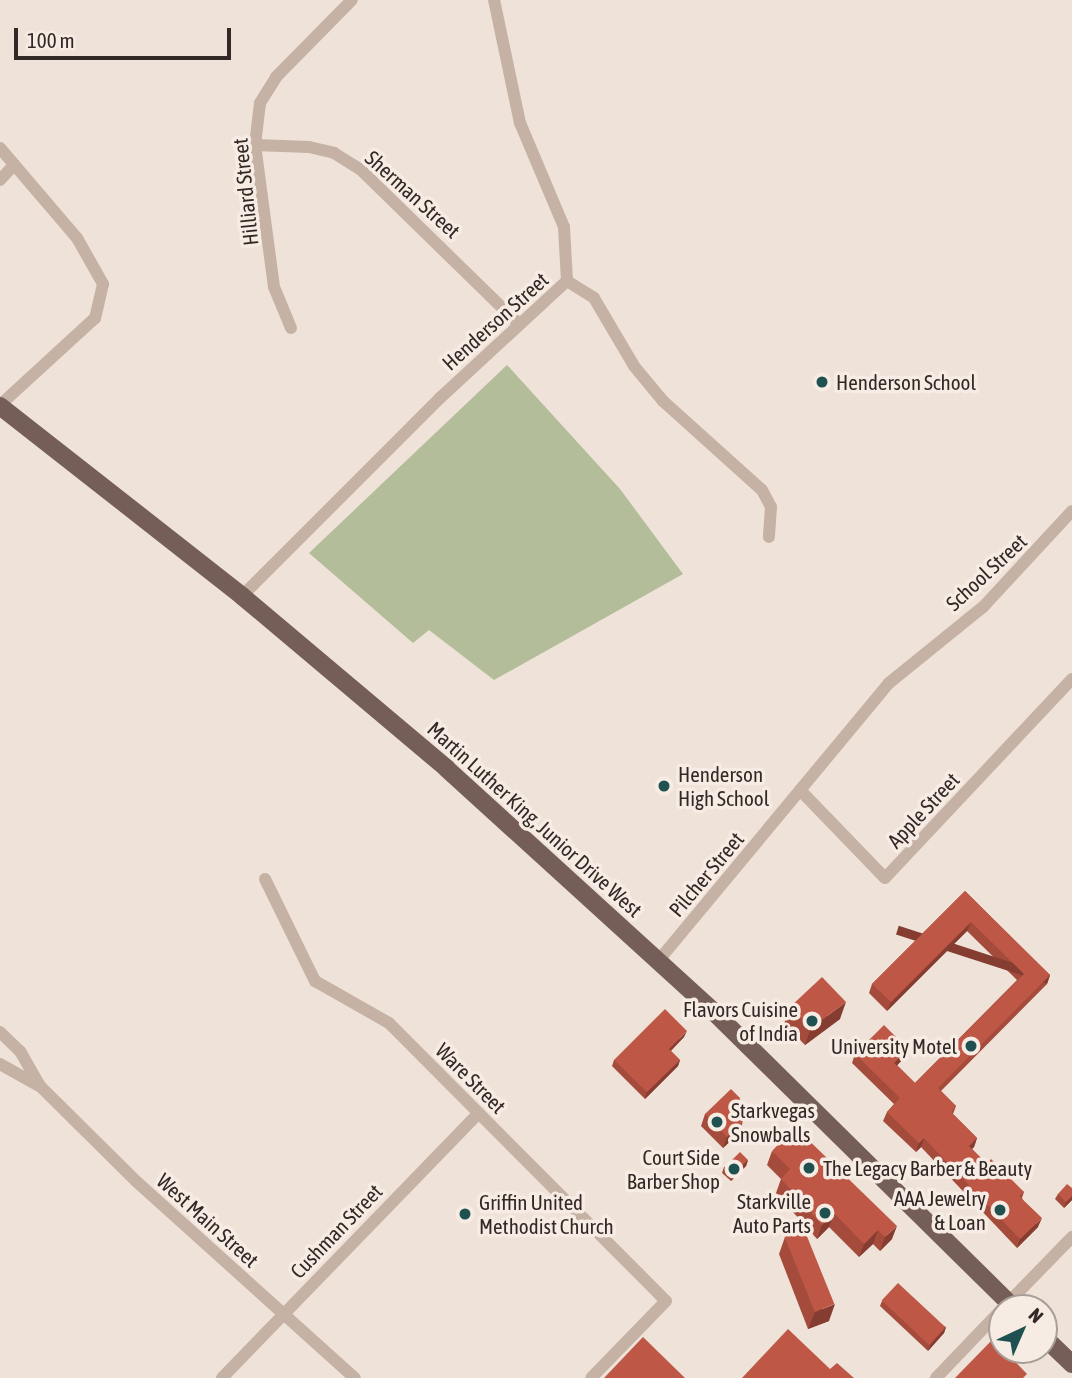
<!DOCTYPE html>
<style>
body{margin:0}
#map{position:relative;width:1072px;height:1378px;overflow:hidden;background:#efe2d8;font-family:"Asap Condensed",sans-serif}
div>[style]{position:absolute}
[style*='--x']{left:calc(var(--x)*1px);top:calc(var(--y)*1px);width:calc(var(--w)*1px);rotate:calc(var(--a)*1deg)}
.green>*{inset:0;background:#b4bd99}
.minor>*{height:12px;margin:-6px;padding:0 6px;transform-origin:6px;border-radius:6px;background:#c6b1a5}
.primary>*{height:18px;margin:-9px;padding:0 9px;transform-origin:9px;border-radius:9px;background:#745e57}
.wall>*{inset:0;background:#a44b3c}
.shaded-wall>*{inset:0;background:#863d31;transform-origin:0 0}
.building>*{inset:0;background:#bf5746;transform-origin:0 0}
.dots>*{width:19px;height:19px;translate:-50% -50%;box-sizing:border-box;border:4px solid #f7ece4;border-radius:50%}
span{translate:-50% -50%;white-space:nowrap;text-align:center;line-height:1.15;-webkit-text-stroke:7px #f7ece4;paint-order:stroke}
.street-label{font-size:21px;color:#322826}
.poi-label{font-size:21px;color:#322826}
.left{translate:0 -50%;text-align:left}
.right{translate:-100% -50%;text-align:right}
.north{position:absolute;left:988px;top:1294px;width:70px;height:70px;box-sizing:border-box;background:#f7ece4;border:2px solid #a89e98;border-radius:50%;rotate:44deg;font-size:19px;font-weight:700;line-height:28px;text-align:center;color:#322826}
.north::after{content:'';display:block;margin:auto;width:24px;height:32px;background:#1e514f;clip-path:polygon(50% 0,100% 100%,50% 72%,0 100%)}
.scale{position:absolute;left:14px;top:28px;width:217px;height:32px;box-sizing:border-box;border:4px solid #322826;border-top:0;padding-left:9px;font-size:21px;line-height:24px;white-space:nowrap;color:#322826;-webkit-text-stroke:5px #f7ece4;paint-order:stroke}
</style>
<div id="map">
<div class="green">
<div style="clip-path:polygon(507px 365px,620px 489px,683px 574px,494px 680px,429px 630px,413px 643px,309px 553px)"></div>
</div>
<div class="minor">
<div style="--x:255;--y:145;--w:54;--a:2.1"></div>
<div style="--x:309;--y:147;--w:26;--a:13"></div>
<div style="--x:334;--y:153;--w:31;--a:32"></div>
<div style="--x:360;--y:169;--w:222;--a:44.3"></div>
<div style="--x:0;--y:148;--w:118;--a:49.5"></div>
<div style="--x:77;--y:238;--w:53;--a:60.5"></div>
<div style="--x:103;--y:284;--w:35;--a:103"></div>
<div style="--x:95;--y:318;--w:129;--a:137.5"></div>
<div style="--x:0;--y:180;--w:21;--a:-47"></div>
<div style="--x:567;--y:281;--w:32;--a:32"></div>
<div style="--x:594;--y:298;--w:79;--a:59.5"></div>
<div style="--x:634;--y:366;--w:45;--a:50.4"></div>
<div style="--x:663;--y:401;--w:133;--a:42"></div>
<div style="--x:762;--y:490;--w:19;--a:62"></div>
<div style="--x:771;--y:507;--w:30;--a:94"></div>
<div style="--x:291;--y:328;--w:44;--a:-112.5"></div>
<div style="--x:274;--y:287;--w:143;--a:-97.6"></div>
<div style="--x:255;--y:145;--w:42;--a:-83.2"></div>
<div style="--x:260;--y:103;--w:31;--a:-58"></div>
<div style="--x:276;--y:77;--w:108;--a:-45.4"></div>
<div style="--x:242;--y:596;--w:280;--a:-45"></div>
<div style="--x:440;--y:398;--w:173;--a:-42.7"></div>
<div style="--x:567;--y:281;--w:54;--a:-93.2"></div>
<div style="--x:564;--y:227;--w:113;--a:-112.9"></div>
<div style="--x:520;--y:123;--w:126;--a:-101.9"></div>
<div style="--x:800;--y:790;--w:122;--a:46"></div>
<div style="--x:885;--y:878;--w:273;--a:-46.8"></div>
<div style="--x:265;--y:879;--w:114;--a:63.9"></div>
<div style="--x:315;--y:981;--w:85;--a:29.6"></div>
<div style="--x:389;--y:1023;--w:392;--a:45.1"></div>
<div style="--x:666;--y:1301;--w:107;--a:134.2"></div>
<div style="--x:659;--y:960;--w:360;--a:-50.3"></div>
<div style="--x:889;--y:683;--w:122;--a:-39"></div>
<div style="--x:984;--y:606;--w:129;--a:-47.2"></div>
<div style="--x:0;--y:1032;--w:28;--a:44"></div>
<div style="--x:20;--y:1051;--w:40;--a:60.3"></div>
<div style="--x:40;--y:1086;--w:136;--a:44.7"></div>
<div style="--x:137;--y:1182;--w:293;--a:42"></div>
<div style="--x:0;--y:1064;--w:45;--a:29.4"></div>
<div style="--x:1004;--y:1307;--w:98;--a:-45.8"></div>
<div style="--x:222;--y:1378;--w:369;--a:-45.9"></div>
<div style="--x:936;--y:1378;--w:95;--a:-46.3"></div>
</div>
<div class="primary">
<div style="--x:0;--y:406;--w:308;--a:38.1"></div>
<div style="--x:242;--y:596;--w:267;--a:40.1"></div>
<div style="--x:446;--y:768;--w:365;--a:42.3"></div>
<div style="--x:716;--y:1014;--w:419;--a:44.6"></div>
<div style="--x:1044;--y:1337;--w:39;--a:44"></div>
</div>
<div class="wall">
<div style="clip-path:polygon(965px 891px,1050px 975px,1047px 984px,941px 1091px,956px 1106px,953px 1114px,977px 1138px,974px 1147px,972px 1149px,987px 1164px,1024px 1192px,1022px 1198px,1038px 1227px,1017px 1248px,921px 1147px,916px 1152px,883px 1121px,887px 1112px,894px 1104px,852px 1063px,855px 1054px,908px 1049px,904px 1058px,897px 1065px,915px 1083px,1017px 980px,967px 931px,887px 1011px,869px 993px,872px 984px)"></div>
<div style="clip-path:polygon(790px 1007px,840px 1019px,805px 1045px,784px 1024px)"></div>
<div style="clip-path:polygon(684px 1037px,671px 1051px,680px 1060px,678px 1066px,645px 1099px,612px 1066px,614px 1060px)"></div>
<div style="clip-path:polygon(740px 1098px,735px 1109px,734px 1111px,739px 1133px,723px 1148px,701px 1126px,705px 1114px)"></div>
<div style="clip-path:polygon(772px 1151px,892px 1239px,880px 1251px,873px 1244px,859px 1257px,829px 1227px,817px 1239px,776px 1193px,781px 1179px,767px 1165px)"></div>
<div style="clip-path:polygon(748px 1160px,746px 1166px,731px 1181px,722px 1173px,724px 1167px)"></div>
<div style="clip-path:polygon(1072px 1188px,1072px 1200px,1064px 1208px,1055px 1199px,1058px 1194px)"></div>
<div style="clip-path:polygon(785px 1237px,829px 1321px,808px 1329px,779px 1254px)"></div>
<div style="clip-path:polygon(882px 1301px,946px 1327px,944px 1333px,928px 1351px,880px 1306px)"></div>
</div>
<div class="shaded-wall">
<div style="clip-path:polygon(971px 922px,967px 931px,887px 1011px,891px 1002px)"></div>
<div style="left:1050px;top:975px;width:9px;height:159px;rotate:108deg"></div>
<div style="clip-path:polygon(846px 1002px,840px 1019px,805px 1045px,811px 1028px)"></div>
<div style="clip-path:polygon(687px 1031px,684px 1037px,666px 1055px,669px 1049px)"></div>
<div style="clip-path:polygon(908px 1049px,904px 1058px,891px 1072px,894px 1063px)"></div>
<div style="clip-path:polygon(680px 1060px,678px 1066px,645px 1099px,647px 1092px)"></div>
<div style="clip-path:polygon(740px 1098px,735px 1109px,726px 1119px,730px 1108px)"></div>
<div style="clip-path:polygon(743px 1121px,739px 1133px,723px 1148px,727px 1137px)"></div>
<div style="clip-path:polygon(924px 1138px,921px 1147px,916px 1152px,919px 1143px)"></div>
<div style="clip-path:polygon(977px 1138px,974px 1147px,966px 1155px,969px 1146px)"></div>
<div style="clip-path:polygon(748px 1160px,746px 1166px,731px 1181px,733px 1175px)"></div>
<div style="clip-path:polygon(1072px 1196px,1072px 1200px,1064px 1208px,1066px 1202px)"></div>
<div style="clip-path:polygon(834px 1213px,829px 1227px,817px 1239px,822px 1225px)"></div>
<div style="clip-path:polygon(1042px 1218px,1038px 1227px,1017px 1248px,1020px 1239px)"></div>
<div style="clip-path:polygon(897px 1226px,892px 1239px,880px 1251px,885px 1237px)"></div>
<div style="clip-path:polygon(878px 1230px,873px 1244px,859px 1257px,864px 1244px)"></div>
<div style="clip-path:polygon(835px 1304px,829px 1321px,808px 1329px,815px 1312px)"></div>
<div style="clip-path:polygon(946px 1327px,944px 1333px,928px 1351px,930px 1345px)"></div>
</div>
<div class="building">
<div style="clip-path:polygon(965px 891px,1050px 975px,938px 1088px,956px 1106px,951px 1112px,977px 1138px,969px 1146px,987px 1164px,991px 1159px,1024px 1192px,1019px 1196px,1042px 1218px,1020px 1239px,924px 1138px,919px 1143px,887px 1112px,900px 1098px,855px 1054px,884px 1025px,908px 1049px,894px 1063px,915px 1083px,1024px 974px,971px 922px,891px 1002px,872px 984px)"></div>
<div style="clip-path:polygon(822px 977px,846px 1002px,811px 1028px,790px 1007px)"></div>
<div style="clip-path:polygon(665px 1009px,687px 1031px,669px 1049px,680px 1060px,647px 1092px,614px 1060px)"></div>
<div style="clip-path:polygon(731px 1089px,740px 1098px,730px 1108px,743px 1121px,727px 1137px,705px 1114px)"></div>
<div style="clip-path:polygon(795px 1127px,897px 1226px,885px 1237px,878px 1230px,864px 1244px,834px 1213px,822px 1225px,781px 1179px,790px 1169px,772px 1151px)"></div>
<div style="left:740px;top:1152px;width:11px;height:22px;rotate:45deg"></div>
<div style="clip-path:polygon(1067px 1184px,1072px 1188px,1072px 1196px,1066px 1202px,1058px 1194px)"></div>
<div style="left:804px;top:1229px;width:81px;height:21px;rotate:68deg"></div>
<div style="left:898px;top:1283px;width:65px;height:24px;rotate:43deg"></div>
<div style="clip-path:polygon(788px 1329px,830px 1369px,837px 1363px,854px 1378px,742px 1378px)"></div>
<div style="clip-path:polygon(643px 1337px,685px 1378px,604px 1378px)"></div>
<div style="clip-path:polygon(993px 1339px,1002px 1348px,1002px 1350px,1004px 1350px,1027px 1374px,1023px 1378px,955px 1378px)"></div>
</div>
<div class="dots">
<div style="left:822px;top:382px;background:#1e514f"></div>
<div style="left:664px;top:786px;background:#1e514f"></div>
<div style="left:812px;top:1021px;background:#1e514f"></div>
<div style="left:971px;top:1046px;background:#1e514f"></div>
<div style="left:717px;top:1122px;background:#1e514f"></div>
<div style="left:809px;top:1168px;background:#1e514f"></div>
<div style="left:734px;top:1169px;background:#1e514f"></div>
<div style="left:1000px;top:1210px;background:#1e514f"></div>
<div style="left:825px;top:1213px;background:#1e514f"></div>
<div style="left:465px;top:1214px;background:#1e514f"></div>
</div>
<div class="street-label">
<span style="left:245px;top:192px;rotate:-96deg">Hilliard Street</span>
<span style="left:413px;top:194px;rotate:42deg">Sherman Street</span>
<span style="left:495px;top:321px;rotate:-42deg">Henderson Street</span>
<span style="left:986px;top:572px;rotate:-43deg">School Street</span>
<span style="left:923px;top:810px;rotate:-47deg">Apple Street</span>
<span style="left:535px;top:819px;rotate:42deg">Martin Luther King, Junior Drive West</span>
<span style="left:706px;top:874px;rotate:-50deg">Pilcher Street</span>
<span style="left:471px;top:1078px;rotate:45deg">Ware Street</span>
<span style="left:208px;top:1220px;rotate:42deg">West Main Street</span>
<span style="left:336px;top:1231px;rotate:-46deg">Cushman Street</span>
</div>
<div class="poi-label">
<span class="left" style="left:836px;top:382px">Henderson School</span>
<span class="left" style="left:678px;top:786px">Henderson<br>High School</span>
<span class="right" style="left:798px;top:1021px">Flavors Cuisine<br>of India</span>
<span class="right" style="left:957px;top:1046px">University Motel</span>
<span class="left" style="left:731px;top:1122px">Starkvegas<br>Snowballs</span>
<span class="right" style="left:720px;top:1169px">Court Side<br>Barber Shop</span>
<span class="left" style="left:823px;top:1168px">The Legacy Barber &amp; Beauty</span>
<span class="right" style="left:986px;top:1210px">AAA Jewelry<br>&amp; Loan</span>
<span class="right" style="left:811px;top:1213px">Starkville<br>Auto Parts</span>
<span class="left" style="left:479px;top:1214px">Griffin United<br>Methodist Church</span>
</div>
<div class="north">N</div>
<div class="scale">100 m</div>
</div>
